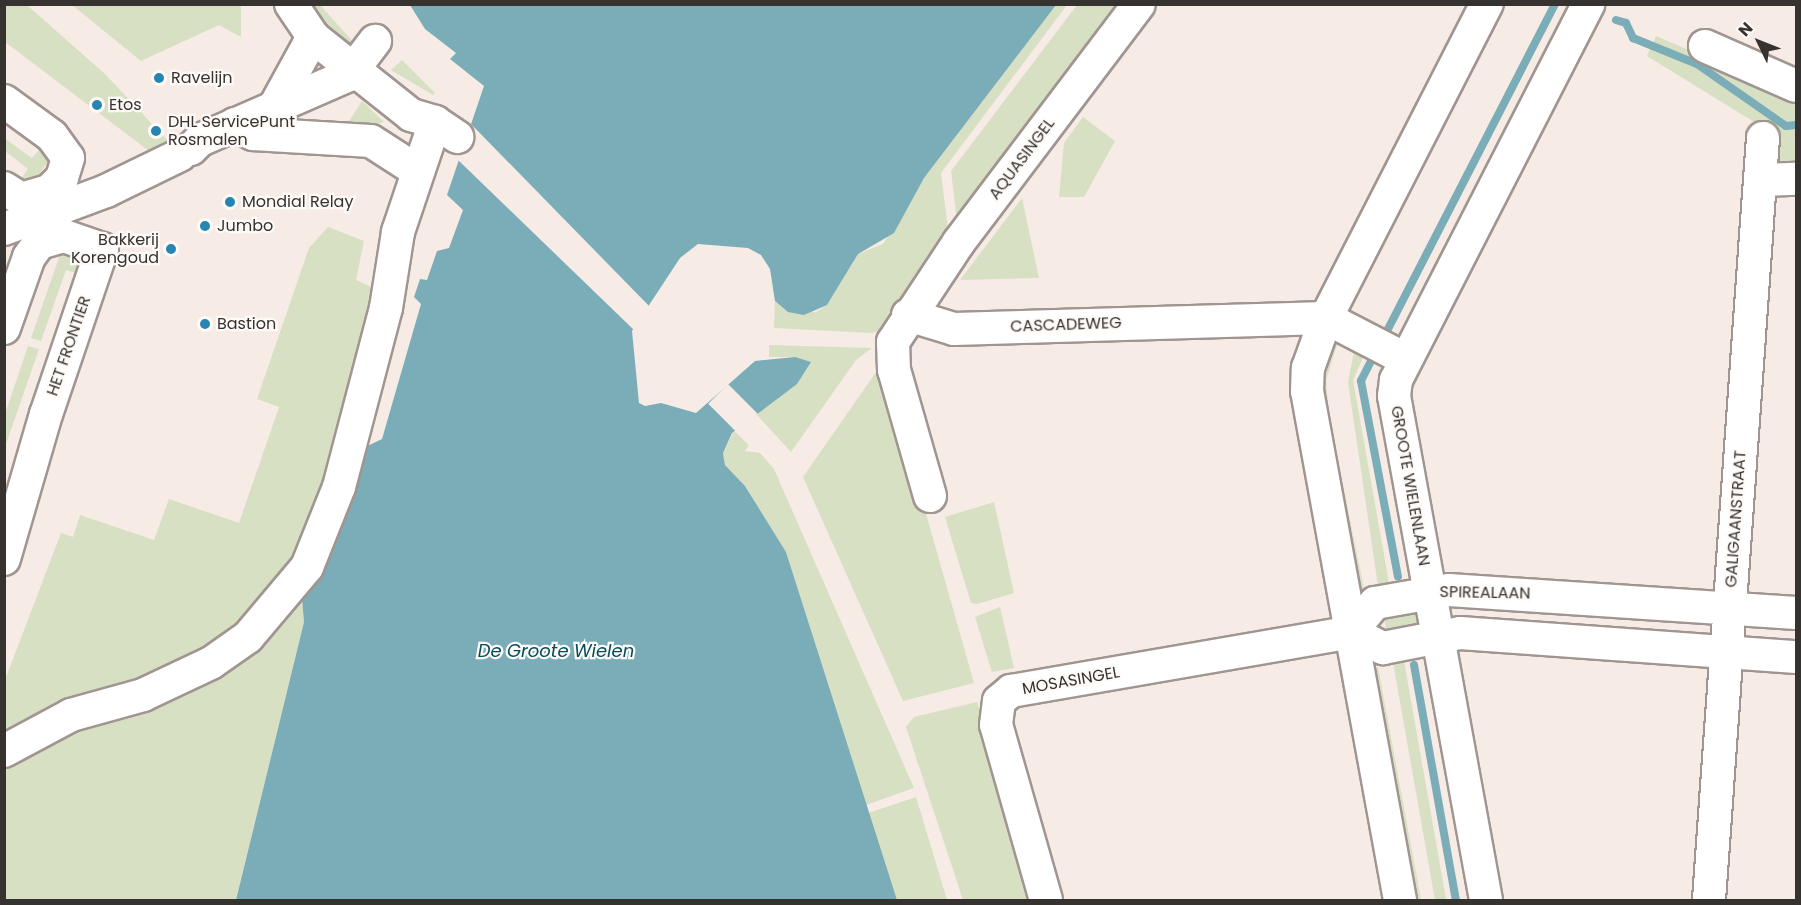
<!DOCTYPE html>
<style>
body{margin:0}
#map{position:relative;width:1801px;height:905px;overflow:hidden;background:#f6ebe5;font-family:Poppins,sans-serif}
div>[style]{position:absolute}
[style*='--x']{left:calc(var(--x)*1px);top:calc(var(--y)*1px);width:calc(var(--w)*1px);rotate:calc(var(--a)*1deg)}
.green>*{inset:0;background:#d8e0c3;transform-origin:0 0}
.water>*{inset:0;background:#7badb9}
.pier>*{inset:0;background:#f6ebe5;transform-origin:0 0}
.stream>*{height:8px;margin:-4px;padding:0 4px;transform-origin:4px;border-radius:4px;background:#7badb9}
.roads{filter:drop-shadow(2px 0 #a09590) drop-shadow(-2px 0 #a09590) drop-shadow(0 2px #a09590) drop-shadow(0 -2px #a09590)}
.minor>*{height:32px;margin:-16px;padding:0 16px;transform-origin:16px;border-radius:16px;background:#fff}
.dots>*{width:16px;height:16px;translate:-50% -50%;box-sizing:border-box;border:3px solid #fefaf7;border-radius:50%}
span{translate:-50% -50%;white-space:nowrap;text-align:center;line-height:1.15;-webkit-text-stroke:4.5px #fefaf7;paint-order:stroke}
.poi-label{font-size:16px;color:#363230}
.left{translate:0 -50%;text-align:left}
.right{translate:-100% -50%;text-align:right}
.street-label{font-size:16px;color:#363230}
.water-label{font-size:18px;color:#004e5a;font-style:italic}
.frame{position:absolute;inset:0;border:6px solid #363230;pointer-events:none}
.north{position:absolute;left:1729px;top:12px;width:60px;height:60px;-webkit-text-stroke:4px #fefaf7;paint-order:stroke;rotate:313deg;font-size:16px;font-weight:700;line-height:24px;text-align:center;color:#363230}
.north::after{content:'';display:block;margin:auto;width:21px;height:27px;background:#363230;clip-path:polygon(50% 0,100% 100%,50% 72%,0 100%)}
</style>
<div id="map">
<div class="green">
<div style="clip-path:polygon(4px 5px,27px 5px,105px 74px,167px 140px,149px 151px,5px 42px)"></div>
<div style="clip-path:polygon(72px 5px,241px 5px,241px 37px,219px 25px,141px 61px)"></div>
<div style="clip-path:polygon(310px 5px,320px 5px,357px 46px,327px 31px)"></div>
<div style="clip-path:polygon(1056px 5px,1067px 5px,941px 173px,949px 238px,887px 328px,872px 333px,774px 328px,775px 301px,788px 312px,816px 312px,827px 305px,858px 254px,883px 244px,924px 178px)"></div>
<div style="clip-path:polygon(1077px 5px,1127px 5px,958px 229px,951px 171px)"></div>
<div style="clip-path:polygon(1656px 36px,1796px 96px,1796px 122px,1786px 124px,1698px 63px,1653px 43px)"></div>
<div style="clip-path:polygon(1651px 46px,1696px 66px,1785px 128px,1796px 129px,1796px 164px,1772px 165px,1759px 125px,1647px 56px)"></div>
<div style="clip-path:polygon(402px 60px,435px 93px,433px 95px,391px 70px)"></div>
<div style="clip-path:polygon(362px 101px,384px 122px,340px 135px)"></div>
<div style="clip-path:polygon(1083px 117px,1115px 141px,1084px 197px,1059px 197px,1064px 143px)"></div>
<div style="clip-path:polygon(4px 138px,32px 158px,42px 147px,52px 155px,31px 187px,20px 180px,28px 169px,5px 151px)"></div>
<div style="clip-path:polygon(1022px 198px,1039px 278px,960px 280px)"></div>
<div style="clip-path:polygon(328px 227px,364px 241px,356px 280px,378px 290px,374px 322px,302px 557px,219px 649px,5px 742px,5px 680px,61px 533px,73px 537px,80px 515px,154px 540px,169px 499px,239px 523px,279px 407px,257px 399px,309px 248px)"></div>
<div style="clip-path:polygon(62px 249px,83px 258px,82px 275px,66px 270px,41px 341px,31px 338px)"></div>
<div style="clip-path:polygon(1328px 338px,1339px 339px,1326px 380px,1329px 416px,1364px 589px,1352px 592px,1317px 362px)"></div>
<div style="clip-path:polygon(769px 345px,872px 348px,856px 360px,791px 452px,755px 413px,795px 357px,769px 357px)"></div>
<div style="clip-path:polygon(28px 346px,39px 349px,5px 447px,5px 414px)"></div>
<div style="clip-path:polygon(1355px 346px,1365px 353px,1353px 380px,1389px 583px,1378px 586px,1348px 382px)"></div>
<div style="clip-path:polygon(883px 362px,974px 683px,903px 701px,803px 477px)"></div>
<div style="clip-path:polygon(734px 431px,749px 445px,745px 451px,760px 453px,774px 469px,914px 788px,866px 805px,786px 552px,745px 486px,725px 465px,723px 453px)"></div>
<div style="clip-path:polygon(994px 502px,1014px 593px,977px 604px,971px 603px,945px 517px)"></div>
<div style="clip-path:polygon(302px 599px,304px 622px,236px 900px,5px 900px,5px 764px,288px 613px)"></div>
<div style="clip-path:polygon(1000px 607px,1014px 668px,992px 672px,975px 617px)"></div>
<div style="clip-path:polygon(1414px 609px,1421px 617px,1419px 628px,1388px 640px,1383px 610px)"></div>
<div style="left:1404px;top:661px;width:243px;height:11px;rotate:80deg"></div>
<div style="clip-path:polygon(1378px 667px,1421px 900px,1408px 900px,1373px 668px)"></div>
<div style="clip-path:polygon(977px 702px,1036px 900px,963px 900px,906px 727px,914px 717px)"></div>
<div style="clip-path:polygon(916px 797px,947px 900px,897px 900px,868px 813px)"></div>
</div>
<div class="water">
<div style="clip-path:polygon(410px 5px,1056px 5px,924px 178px,894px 233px,858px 254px,827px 305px,804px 315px,788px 312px,775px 301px,770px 269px,761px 255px,748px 248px,698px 244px,680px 258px,632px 331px,639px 403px,645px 406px,661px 403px,696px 413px,755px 361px,795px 357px,811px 362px,797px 384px,732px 433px,723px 453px,725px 465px,745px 486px,786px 552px,897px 900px,236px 900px,304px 622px,302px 599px,361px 449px,382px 439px,421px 304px,414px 297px,420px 279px,427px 280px,437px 251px,449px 248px,463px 210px,447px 195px,484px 86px,450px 59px,456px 53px,425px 29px)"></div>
</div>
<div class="pier">
<div style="clip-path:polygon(469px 122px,652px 309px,635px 331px,457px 159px)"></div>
<div style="left:728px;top:384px;width:42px;height:28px;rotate:45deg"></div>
</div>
<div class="stream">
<div style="--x:1616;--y:20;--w:10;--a:17"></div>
<div style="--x:1626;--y:23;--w:17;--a:65"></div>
<div style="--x:1633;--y:38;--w:69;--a:22.1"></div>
<div style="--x:1697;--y:64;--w:108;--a:34.9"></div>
<div style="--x:1786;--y:126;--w:10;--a:-6"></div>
<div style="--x:1388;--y:329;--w:365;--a:-62.8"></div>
<div style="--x:1370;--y:363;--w:20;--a:117"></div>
<div style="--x:1361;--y:381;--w:199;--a:79.3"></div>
<div style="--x:1414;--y:665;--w:239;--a:79.9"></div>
</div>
<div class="roads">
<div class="minor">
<div style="--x:291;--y:4;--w:40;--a:56"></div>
<div style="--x:313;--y:37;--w:125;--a:38.5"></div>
<div style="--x:411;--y:115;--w:25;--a:16"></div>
<div style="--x:435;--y:122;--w:27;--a:34"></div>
<div style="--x:1705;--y:46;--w:99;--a:23.7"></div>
<div style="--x:4;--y:101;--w:59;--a:36.1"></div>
<div style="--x:52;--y:136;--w:27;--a:54"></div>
<div style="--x:68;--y:158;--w:21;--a:107"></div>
<div style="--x:62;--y:178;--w:18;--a:135"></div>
<div style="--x:49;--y:191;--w:29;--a:164"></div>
<div style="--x:21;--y:199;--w:20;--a:-147"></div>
<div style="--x:275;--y:106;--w:79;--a:-61.2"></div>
<div style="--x:235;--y:124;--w:21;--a:29"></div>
<div style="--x:253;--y:134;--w:118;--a:3.4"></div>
<div style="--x:371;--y:141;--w:54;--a:32.8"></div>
<div style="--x:191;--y:149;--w:13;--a:-45"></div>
<div style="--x:200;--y:140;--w:163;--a:-23.6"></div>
<div style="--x:349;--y:75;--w:43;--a:-52.6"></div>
<div style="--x:1763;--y:180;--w:33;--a:-2"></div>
<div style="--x:4;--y:229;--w:109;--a:-20.4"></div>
<div style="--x:106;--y:191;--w:82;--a:-25.9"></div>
<div style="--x:908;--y:315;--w:48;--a:16.9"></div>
<div style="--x:954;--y:329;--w:372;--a:-1.7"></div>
<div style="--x:1326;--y:318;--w:89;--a:27.4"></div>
<div style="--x:4;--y:328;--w:75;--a:-70.6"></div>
<div style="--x:29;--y:257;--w:17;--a:-54"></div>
<div style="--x:39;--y:243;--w:26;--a:-16"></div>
<div style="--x:64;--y:236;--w:40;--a:18.9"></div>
<div style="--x:102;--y:249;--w:174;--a:108.7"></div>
<div style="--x:46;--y:414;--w:151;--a:106.2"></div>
<div style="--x:930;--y:496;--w:131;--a:-105.9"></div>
<div style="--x:894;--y:370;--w:28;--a:-92"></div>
<div style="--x:893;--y:342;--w:120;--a:-56.6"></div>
<div style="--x:959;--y:242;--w:298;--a:-52.9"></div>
<div style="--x:1796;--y:613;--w:348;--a:-176.2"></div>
<div style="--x:1449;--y:590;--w:75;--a:170"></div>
<div style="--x:1375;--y:603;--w:38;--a:130"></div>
<div style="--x:1351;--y:632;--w:36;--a:27"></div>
<div style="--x:1383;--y:648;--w:78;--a:-11"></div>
<div style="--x:1460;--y:633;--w:337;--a:4.1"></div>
<div style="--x:4;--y:751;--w:76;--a:-28.2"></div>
<div style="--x:71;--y:715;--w:75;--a:-15.5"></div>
<div style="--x:143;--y:695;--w:75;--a:-25.2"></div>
<div style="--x:211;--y:663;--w:45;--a:-35.1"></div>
<div style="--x:248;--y:637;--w:92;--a:-49.9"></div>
<div style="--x:307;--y:567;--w:86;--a:-68.2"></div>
<div style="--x:339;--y:487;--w:185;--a:-75.3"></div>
<div style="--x:386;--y:308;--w:77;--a:-81"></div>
<div style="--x:398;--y:232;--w:116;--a:-71.4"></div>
<div style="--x:1046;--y:900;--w:182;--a:-105.9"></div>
<div style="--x:996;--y:725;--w:24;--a:-83"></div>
<div style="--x:999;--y:701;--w:16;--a:-40"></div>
<div style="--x:1011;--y:691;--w:345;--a:-9.8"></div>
<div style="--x:1400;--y:900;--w:517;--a:-100.35"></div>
<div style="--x:1307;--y:391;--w:23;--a:-88"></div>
<div style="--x:1308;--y:368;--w:53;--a:-70.2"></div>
<div style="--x:1326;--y:318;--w:353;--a:-62.9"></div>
<div style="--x:1486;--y:900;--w:512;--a:-100.34"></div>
<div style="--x:1394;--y:396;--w:16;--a:-83"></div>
<div style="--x:1396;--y:380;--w:422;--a:-62.9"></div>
<div style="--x:1709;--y:900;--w:764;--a:-85.95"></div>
</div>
</div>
<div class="dots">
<div style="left:159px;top:78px;background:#2685b1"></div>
<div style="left:97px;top:105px;background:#2685b1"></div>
<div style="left:156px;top:131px;background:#2685b1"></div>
<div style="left:230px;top:202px;background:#2685b1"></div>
<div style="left:205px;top:226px;background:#2685b1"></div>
<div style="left:171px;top:249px;background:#2685b1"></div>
<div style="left:205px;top:324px;background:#2685b1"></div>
</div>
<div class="poi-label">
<span class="left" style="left:171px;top:78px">Ravelijn</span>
<span class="left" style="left:109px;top:105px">Etos</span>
<span class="left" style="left:168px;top:131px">DHL ServicePunt<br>Rosmalen</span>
<span class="left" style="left:242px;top:202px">Mondial Relay</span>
<span class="left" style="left:217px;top:226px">Jumbo</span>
<span class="right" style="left:159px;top:249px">Bakkerij<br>Korengoud</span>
<span class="left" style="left:217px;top:324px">Bastion</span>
</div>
<div class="street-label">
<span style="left:1022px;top:159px;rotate:-53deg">AQUASINGEL</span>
<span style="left:1066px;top:325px;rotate:-2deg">CASCADEWEG</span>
<span style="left:69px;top:346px;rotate:-71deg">HET FRONTIER</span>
<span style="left:1410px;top:486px;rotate:80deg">GROOTE WIELENLAAN</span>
<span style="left:1736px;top:519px;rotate:-86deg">GALIGAANSTRAAT</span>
<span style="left:1485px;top:593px;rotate:1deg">SPIREALAAN</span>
<span style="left:1071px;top:681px;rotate:-10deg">MOSASINGEL</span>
</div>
<div class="water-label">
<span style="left:556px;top:651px">De Groote Wielen</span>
</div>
<div class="frame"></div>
<div class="north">N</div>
</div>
